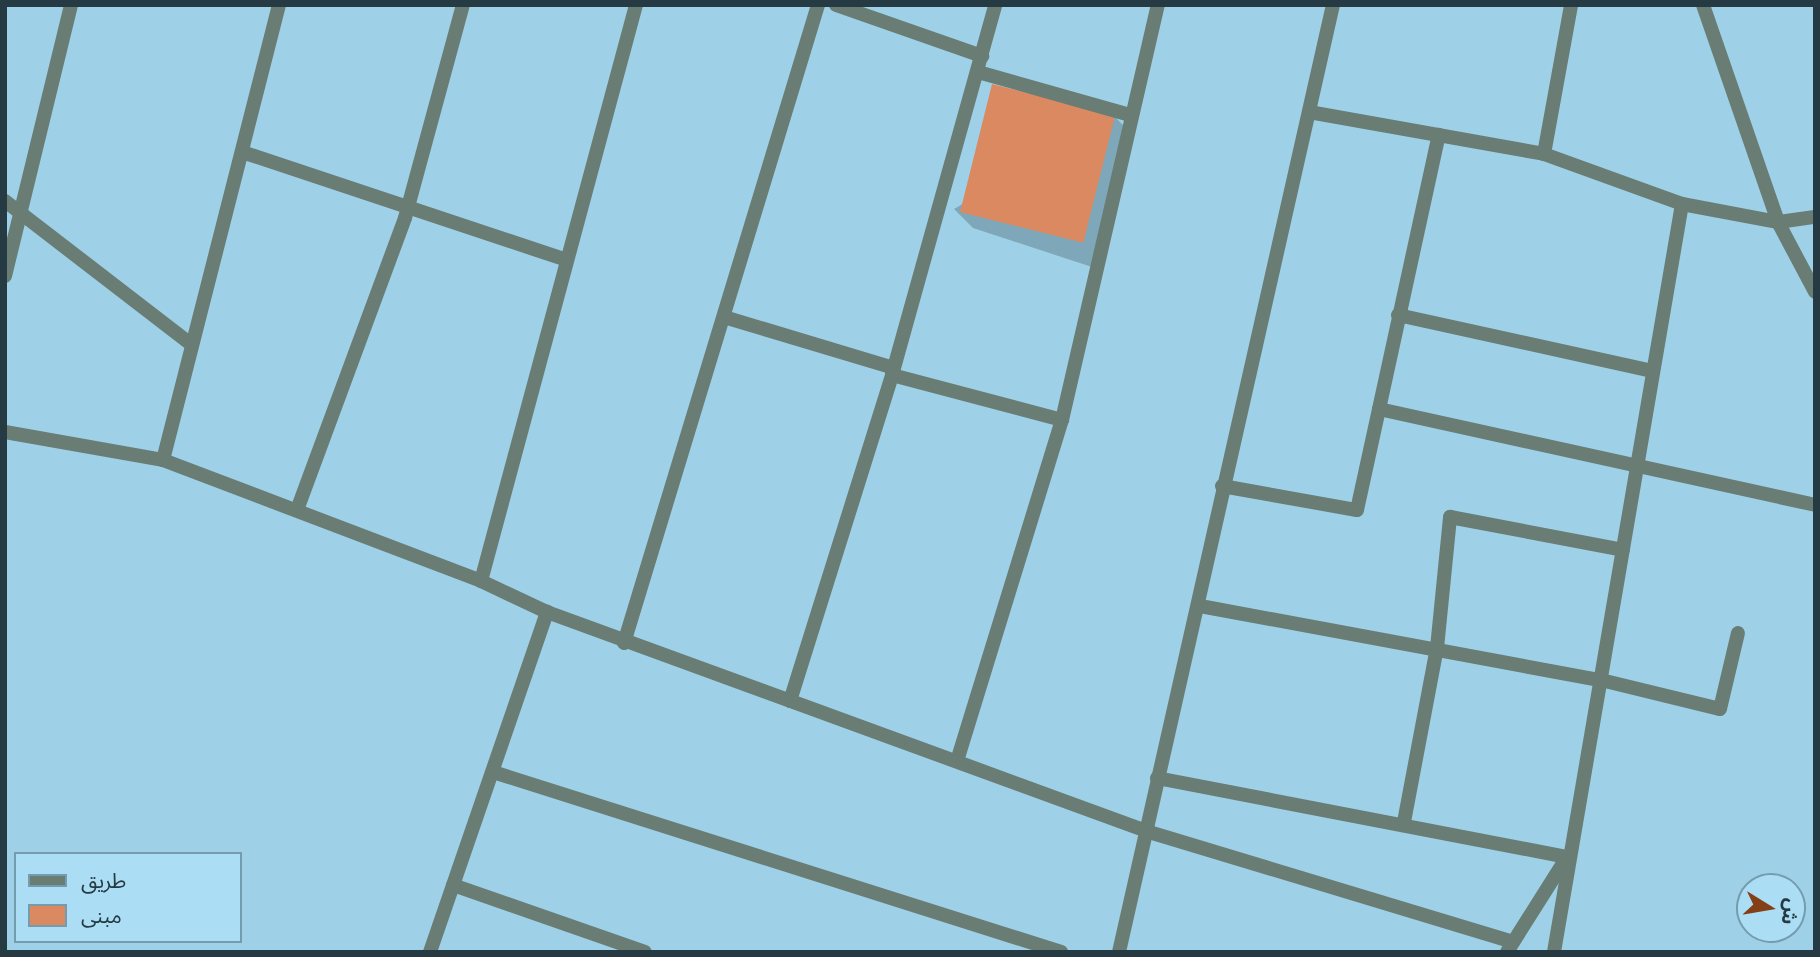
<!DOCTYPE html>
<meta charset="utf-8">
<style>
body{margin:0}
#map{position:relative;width:1820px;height:957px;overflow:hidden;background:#9ed1e8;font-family:"Roboto Serif","Noto Sans Arabic",serif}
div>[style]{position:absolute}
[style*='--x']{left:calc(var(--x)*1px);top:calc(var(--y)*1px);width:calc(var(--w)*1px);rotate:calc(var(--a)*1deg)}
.shadow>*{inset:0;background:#0003}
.building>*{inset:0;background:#db8960;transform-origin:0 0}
.minor>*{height:14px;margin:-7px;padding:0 7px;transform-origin:7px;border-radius:7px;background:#697d74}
span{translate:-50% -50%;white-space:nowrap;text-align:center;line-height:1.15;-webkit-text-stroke:5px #abdef5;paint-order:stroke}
.frame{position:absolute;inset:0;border:7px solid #253a43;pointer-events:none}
.legend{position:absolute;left:14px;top:852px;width:228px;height:91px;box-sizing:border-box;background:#abdef5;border:2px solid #759cae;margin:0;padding:9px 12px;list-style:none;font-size:21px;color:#253a43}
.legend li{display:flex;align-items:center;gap:14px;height:35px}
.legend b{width:35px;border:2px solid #759cae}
.north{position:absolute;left:1736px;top:873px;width:70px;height:70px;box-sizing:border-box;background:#abdef5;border:2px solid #759cae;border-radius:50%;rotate:101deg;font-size:19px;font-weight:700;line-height:28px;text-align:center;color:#253a43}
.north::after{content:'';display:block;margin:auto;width:24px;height:32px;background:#843f17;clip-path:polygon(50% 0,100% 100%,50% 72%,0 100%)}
</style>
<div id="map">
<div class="shadow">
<div style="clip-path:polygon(1114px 116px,1133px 135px,1098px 269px,973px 228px,954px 209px)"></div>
</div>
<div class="building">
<div style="left:992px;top:84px;width:127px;height:132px;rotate:14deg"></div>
</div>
<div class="minor">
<div style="--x:836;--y:5;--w:155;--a:19.3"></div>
<div style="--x:1703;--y:5;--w:230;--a:70.9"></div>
<div style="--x:1778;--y:222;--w:79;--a:62.1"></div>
<div style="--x:978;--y:72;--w:158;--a:15.8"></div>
<div style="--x:1309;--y:112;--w:239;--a:10.1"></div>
<div style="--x:1544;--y:154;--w:147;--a:19.9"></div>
<div style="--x:1682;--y:204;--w:98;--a:10.6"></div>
<div style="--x:1778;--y:222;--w:37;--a:-8"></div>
<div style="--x:242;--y:152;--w:342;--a:18.4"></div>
<div style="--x:1544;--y:154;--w:151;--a:-79.7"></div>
<div style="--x:5;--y:201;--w:236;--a:37.6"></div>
<div style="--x:5;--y:276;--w:279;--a:-76.3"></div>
<div style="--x:1398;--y:315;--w:261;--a:12.4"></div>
<div style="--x:724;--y:317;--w:177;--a:16.7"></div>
<div style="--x:892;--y:375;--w:176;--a:14.8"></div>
<div style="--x:1379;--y:409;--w:446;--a:12.4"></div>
<div style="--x:5;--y:432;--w:160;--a:10"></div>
<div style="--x:163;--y:460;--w:340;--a:20.8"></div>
<div style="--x:481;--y:581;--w:73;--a:25.2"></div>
<div style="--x:163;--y:460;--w:470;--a:-75.7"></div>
<div style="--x:1222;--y:486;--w:137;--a:10.1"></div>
<div style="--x:1357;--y:510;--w:384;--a:-77.7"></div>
<div style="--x:297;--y:510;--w:311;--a:-69.7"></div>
<div style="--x:405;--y:218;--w:221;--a:-74.8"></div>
<div style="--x:481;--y:581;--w:596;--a:-74.94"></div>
<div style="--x:1200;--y:606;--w:408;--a:10.5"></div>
<div style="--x:1601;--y:680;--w:122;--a:13.7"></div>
<div style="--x:1720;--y:709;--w:78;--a:-76.7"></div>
<div style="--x:624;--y:643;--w:667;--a:-73.09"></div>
<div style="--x:790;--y:701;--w:342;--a:-72.6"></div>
<div style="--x:892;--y:375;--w:384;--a:-74.4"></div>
<div style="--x:957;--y:761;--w:357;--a:-72.9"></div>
<div style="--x:1062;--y:420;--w:426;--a:-77"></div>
<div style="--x:493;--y:772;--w:596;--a:17.58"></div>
<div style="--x:1157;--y:778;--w:418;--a:10.9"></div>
<div style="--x:1567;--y:857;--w:112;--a:122.3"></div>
<div style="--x:1404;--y:822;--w:177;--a:-79.3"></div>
<div style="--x:1437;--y:648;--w:132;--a:-84.3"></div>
<div style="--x:1450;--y:517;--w:176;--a:10.8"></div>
<div style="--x:453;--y:885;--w:203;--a:19.2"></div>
<div style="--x:430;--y:952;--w:360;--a:-71"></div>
<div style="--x:547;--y:612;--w:641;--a:20.07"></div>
<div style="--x:1149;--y:832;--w:377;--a:16.8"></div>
<div style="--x:1119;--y:952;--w:971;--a:-77.27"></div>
<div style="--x:1554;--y:952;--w:759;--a:-80.29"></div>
</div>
<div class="frame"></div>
<ul class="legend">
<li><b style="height:9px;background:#697d74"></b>طريق</li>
<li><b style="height:19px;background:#db8960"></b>مبنى</li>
</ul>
<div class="north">ش</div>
</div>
